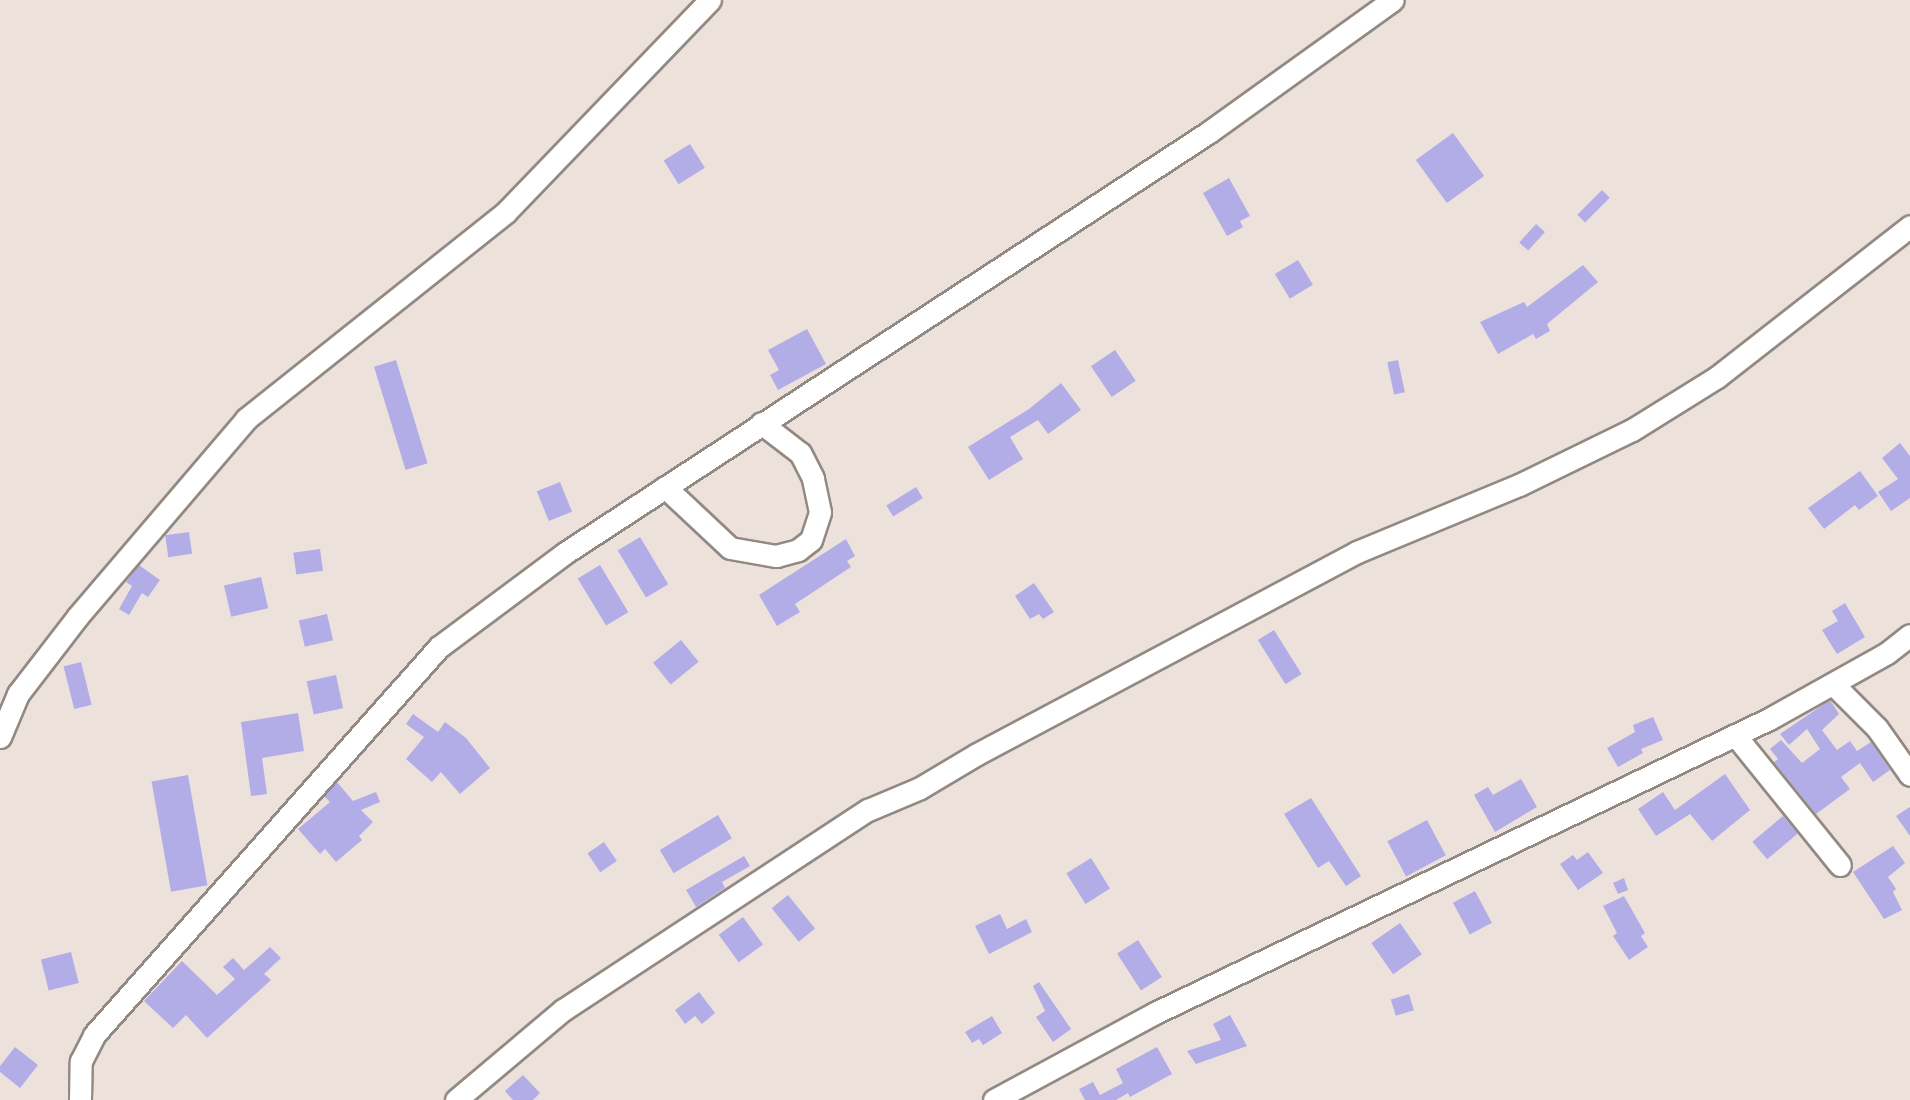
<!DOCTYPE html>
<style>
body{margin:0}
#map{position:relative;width:1910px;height:1100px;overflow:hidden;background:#ede2db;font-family:"PT Serif",serif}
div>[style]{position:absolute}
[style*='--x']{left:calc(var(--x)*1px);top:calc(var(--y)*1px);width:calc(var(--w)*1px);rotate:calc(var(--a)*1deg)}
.building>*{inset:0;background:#b2ade7;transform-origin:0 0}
.roads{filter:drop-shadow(2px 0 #938983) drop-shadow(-2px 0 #938983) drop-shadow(0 2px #938983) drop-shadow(0 -2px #938983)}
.minor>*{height:21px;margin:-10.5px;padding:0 10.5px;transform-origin:10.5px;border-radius:10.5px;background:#fff}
span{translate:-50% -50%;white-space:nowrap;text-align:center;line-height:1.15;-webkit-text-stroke:5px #faefe8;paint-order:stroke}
</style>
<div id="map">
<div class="building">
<div style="left:1453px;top:133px;width:53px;height:46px;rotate:54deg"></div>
<div style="left:690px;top:144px;width:28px;height:31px;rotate:58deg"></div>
<div style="clip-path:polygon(1229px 178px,1250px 216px,1240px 221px,1243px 227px,1227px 236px,1203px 193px)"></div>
<div style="left:1602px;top:190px;width:11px;height:35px;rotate:45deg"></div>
<div style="left:1536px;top:224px;width:12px;height:25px;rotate:42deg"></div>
<div style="left:1298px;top:260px;width:29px;height:27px;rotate:59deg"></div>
<div style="clip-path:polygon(1583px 265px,1598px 282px,1547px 324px,1550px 331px,1536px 339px,1533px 334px,1498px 354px,1480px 322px,1524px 302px,1527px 307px)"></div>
<div style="clip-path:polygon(807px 329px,826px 364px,778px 390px,770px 375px,779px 370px,768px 350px)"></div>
<div style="left:1115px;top:350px;width:37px;height:29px;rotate:56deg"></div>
<div style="left:396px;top:360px;width:108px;height:23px;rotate:73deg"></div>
<div style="left:1398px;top:360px;width:33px;height:11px;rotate:78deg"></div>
<div style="clip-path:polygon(1061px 383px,1081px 410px,1048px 434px,1038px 420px,1010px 437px,1023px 459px,989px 480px,968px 447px,1029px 409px)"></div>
<div style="clip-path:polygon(1900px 443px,1910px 456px,1910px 498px,1891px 511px,1878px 492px,1898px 479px,1882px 458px)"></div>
<div style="clip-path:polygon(1860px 471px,1878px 496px,1859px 510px,1855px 505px,1824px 529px,1808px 508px)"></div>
<div style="left:560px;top:482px;width:32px;height:25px;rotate:68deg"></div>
<div style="left:916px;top:487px;width:13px;height:35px;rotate:58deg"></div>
<div style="left:189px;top:532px;width:22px;height:24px;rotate:82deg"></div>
<div style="left:640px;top:537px;width:55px;height:26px;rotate:59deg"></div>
<div style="clip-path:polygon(846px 539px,855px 556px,847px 561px,851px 567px,795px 604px,800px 612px,777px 626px,759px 595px)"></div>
<div style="left:320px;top:549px;width:22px;height:27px;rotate:82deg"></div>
<div style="clip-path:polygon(139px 565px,160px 580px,148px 597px,142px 593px,129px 615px,119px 609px,132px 586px,126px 582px)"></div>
<div style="left:600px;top:565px;width:55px;height:26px;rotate:59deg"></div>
<div style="left:261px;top:577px;width:32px;height:38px;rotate:77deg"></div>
<div style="clip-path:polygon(1034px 583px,1054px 612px,1043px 619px,1039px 614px,1030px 619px,1015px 596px)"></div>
<div style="clip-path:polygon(1845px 603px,1865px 637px,1837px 654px,1822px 630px,1838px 621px,1832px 611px)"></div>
<div style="left:327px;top:614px;width:27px;height:29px;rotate:77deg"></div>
<div style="left:1274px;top:630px;width:52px;height:19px;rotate:58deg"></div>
<div style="left:681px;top:640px;width:28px;height:36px;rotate:51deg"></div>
<div style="left:81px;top:662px;width:44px;height:18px;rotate:76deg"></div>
<div style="left:336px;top:675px;width:34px;height:30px;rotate:78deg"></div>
<div style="clip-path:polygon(1830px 700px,1839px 714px,1822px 730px,1837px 750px,1850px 741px,1857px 751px,1871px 742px,1890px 770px,1873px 782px,1860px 763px,1841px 777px,1850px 789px,1816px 814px,1774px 762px,1778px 759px,1770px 749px,1781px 740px,1802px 763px,1820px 749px,1807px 729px,1789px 745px,1780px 734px)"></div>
<div style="clip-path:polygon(298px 713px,304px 751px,262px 758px,267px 794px,251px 796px,241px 722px)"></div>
<div style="clip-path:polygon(413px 714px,438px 732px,445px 722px,466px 738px,490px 768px,460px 794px,441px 772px,432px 782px,406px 759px,424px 737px,406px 724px)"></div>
<div style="clip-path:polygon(1653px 717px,1663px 740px,1641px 749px,1643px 753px,1618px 767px,1607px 748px,1635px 732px,1633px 725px)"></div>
<div style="clip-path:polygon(1725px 774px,1750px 810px,1712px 841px,1690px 814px,1656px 836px,1638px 809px,1663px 792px,1675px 810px)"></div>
<div style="left:188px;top:775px;width:112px;height:37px;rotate:80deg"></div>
<div style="clip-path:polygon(1521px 779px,1537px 807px,1495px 832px,1474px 795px,1488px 787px,1493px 795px)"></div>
<div style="clip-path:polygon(337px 782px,353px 801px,376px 792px,380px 802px,361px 810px,373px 822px,359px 836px,362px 840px,336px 862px,325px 849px,320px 854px,298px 829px,330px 802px,324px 796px)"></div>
<div style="clip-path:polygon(1311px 798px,1361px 876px,1346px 886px,1329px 861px,1318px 868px,1284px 814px)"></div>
<div style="clip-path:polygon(1910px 807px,1910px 836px,1896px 816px)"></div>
<div style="left:718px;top:815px;width:27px;height:68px;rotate:59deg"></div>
<div style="left:1783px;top:816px;width:23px;height:40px;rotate:50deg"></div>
<div style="left:1427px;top:820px;width:40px;height:45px;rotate:62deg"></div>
<div style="left:604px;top:842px;width:23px;height:20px;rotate:56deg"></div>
<div style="clip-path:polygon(1893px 846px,1905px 863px,1888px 877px,1896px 889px,1893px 892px,1902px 910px,1884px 919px,1853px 872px)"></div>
<div style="clip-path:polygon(1588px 852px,1603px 873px,1578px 890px,1560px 864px,1573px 855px,1577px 860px)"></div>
<div style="clip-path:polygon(744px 856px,750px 866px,722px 882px,725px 888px,696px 907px,686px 890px)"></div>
<div style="left:1091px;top:858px;width:36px;height:29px;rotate:58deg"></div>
<div style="clip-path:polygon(1624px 878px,1628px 890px,1618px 894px,1613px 883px)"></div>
<div style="left:1475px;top:891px;width:36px;height:25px;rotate:62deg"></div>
<div style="left:788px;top:895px;width:43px;height:21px;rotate:51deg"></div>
<div style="clip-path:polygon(1624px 896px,1645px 933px,1641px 936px,1648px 947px,1629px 960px,1613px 936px,1617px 933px,1603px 906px)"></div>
<div style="clip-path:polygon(1000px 914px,1007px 929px,1026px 919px,1032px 932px,989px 954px,975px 926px)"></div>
<div style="left:743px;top:917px;width:34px;height:30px;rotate:54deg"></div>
<div style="left:1400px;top:923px;width:38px;height:35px;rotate:55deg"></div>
<div style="left:1138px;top:940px;width:44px;height:25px;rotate:57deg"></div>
<div style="clip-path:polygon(270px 947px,281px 958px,264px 974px,271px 980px,207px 1038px,186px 1015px,173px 1028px,144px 1001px,182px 961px,217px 995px,235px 979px,223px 967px,233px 958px,244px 970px)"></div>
<div style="left:71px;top:952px;width:32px;height:31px;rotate:76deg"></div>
<div style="clip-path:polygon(1039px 982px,1071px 1029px,1053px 1042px,1036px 1017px,1045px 1011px,1033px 986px)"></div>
<div style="clip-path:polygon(699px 992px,715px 1013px,702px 1024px,695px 1016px,685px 1024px,675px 1010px)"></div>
<div style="left:1409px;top:994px;width:17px;height:19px;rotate:73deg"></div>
<div style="clip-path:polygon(1230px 1015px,1247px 1046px,1196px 1064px,1187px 1051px,1221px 1040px,1213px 1024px)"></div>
<div style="clip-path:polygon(992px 1016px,1002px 1033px,983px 1045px,979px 1039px,972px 1043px,965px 1032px)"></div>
<div style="clip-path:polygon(15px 1047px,38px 1065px,20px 1088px,0 1072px,0 1066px)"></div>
<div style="clip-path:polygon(1157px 1047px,1172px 1074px,1130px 1097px,1128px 1093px,1116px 1100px,1085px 1100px,1079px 1089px,1093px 1082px,1100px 1095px,1123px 1083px,1116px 1069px)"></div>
<div style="clip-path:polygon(523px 1075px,540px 1093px,533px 1100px,513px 1100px,505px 1091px)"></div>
</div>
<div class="roads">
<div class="minor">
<div style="--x:665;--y:487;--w:89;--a:43.2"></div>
<div style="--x:730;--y:548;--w:47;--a:9.9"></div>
<div style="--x:776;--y:556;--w:23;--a:-15"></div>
<div style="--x:798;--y:550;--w:16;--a:-38"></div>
<div style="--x:811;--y:540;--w:29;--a:-72"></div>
<div style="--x:820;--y:512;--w:35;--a:-102"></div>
<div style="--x:813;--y:478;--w:28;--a:-117"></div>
<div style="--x:800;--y:453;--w:49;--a:-142.4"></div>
<div style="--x:1833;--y:684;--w:62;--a:45"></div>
<div style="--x:1877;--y:728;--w:57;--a:54.9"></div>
<div style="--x:1735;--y:735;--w:167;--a:51.1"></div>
<div style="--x:0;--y:737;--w:47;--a:-67.3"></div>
<div style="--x:18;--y:694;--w:98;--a:-52.4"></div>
<div style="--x:78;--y:616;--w:259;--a:-49.5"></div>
<div style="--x:246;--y:419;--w:332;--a:-38.5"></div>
<div style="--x:506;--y:212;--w:294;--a:-46.1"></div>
<div style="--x:80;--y:1100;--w:39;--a:-89"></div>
<div style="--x:81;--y:1061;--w:29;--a:-63"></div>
<div style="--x:94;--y:1035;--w:519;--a:-48.36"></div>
<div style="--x:439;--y:647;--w:157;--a:-36.7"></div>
<div style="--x:565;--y:553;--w:769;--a:-33.17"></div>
<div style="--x:1209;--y:132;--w:226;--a:-35.7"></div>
<div style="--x:456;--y:1100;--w:140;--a:-40.1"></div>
<div style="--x:563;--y:1010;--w:365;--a:-33.3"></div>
<div style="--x:868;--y:810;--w:56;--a:-22.9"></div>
<div style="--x:920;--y:788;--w:66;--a:-30.8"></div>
<div style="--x:977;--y:754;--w:430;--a:-28"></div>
<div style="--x:1357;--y:552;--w:175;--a:-22.5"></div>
<div style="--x:1519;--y:485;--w:126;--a:-26"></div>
<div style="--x:1632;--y:430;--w:100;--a:-31.9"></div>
<div style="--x:1717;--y:377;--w:245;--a:-38"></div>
<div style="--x:994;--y:1100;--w:183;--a:-28.4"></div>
<div style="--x:1155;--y:1013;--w:681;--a:-25.59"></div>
<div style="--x:1769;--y:719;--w:135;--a:-29.2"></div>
<div style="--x:1887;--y:653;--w:29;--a:-38"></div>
</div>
</div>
</div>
